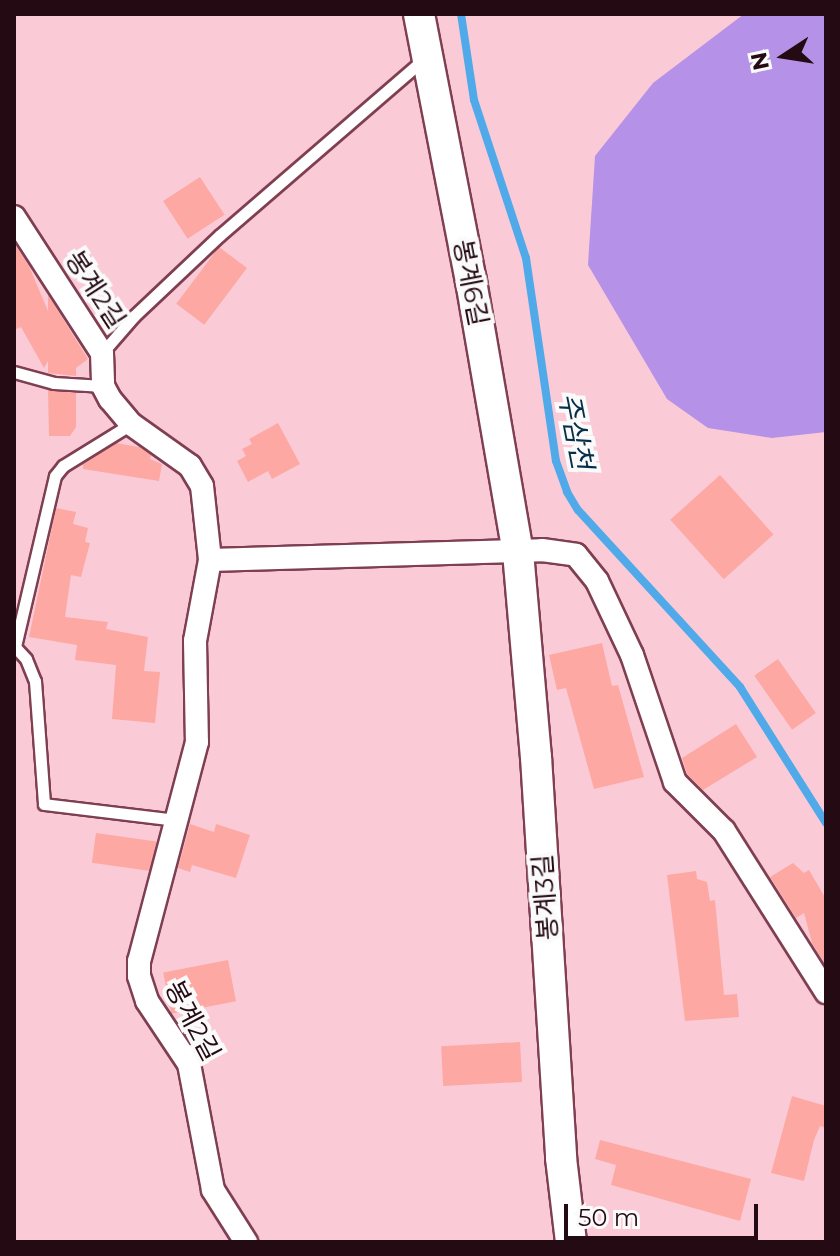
<!DOCTYPE html>
<meta charset="utf-8">
<style>
body{margin:0}
#map{position:relative;width:840px;height:1256px;overflow:hidden;background:#facbd6;font-family:Montserrat,"Noto Sans KR",sans-serif}
div>[style]{position:absolute}
[style*='--x']{left:calc(var(--x)*1px);top:calc(var(--y)*1px);width:calc(var(--w)*1px);rotate:calc(var(--a)*1deg)}
.forest>*{inset:0;background:#b591e7}
.stream>*{height:8px;margin:-4px;padding:0 4px;transform-origin:4px;border-radius:4px;background:#50a9e9}
.building>*{inset:0;background:#fda8a3;transform-origin:0 0}
.roads{filter:drop-shadow(2px 0 #7f3f52) drop-shadow(-2px 0 #7f3f52) drop-shadow(0 2px #7f3f52) drop-shadow(0 -2px #7f3f52)}
.lane>*{height:11px;margin:-5.5px;padding:0 5.5px;transform-origin:5.5px;border-radius:5.5px;background:#fff}
.street>*{height:22px;margin:-11px;padding:0 11px;transform-origin:11px;border-radius:11px;background:#fff}
.secondary>*{height:30px;margin:-15px;padding:0 15px;transform-origin:15px;border-radius:15px;background:#fff}
span{translate:-50% -50%;white-space:nowrap;text-align:center;line-height:1.15;-webkit-text-stroke:8px #fafafa;paint-order:stroke}
.street-label{font-size:26px;color:#240a12}
.water-label{font-size:28px;color:#062e47;font-style:italic}
.frame{position:absolute;inset:0;border:16px solid #240a12;pointer-events:none}
.north{position:absolute;left:744px;top:16px;width:80px;height:80px;-webkit-text-stroke:6px #fafafa;paint-order:stroke;rotate:258deg;font-size:22px;font-weight:700;line-height:32px;text-align:center;color:#240a12}
.north::after{content:'';display:block;margin:auto;width:28px;height:36px;background:#240a12;clip-path:polygon(50% 0,100% 100%,50% 72%,0 100%)}
.scale{position:absolute;left:564px;top:1204px;width:194px;height:36px;box-sizing:border-box;border:4px solid #240a12;border-top:0;padding-left:10px;font-size:24px;line-height:28px;white-space:nowrap;color:#240a12;-webkit-text-stroke:6px #fafafa;paint-order:stroke}
</style>
<div id="map">
<div class="forest">
<div style="clip-path:polygon(744px 14px,826px 14px,826px 432px,772px 438px,708px 428px,667px 399px,588px 265px,595px 156px,653px 83px)"></div>
</div>
<div class="stream">
<div style="--x:461;--y:14;--w:87;--a:81.4"></div>
<div style="--x:474;--y:100;--w:166;--a:71.8"></div>
<div style="--x:526;--y:258;--w:205;--a:81.6"></div>
<div style="--x:556;--y:461;--w:33;--a:70"></div>
<div style="--x:567;--y:492;--w:21;--a:59"></div>
<div style="--x:578;--y:510;--w:240;--a:47.5"></div>
<div style="--x:740;--y:687;--w:161;--a:57.7"></div>
</div>
<div class="building">
<div style="left:200px;top:177px;width:45px;height:44px;rotate:57deg"></div>
<div style="clip-path:polygon(14px 243px,29px 266px,48px 311px,48px 295px,88px 359px,76px 368px,76px 376px,48px 373px,48px 361px,44px 368px,21px 327px,14px 330px)"></div>
<div style="left:219px;top:247px;width:35px;height:71px;rotate:37deg"></div>
<div style="clip-path:polygon(48px 390px,76px 393px,76px 427px,70px 436px,49px 436px)"></div>
<div style="clip-path:polygon(278px 423px,300px 464px,272px 479px,268px 471px,248px 482px,237px 461px,246px 456px,242px 449px,252px 444px,249px 439px)"></div>
<div style="clip-path:polygon(116px 443px,139px 447px,151px 455px,150px 459px,162px 464px,159px 481px,83px 469px,83px 464px)"></div>
<div style="left:720px;top:475px;width:80px;height:67px;rotate:48deg"></div>
<div style="clip-path:polygon(56px 508px,76px 512px,73px 524px,88px 528px,85px 542px,90px 543px,81px 577px,71px 575px,65px 617px,108px 622px,106px 629px,148px 637px,144px 671px,160px 672px,155px 723px,112px 719px,116px 665px,75px 660px,77px 645px,29px 637px)"></div>
<div style="clip-path:polygon(602px 643px,612px 686px,618px 685px,644px 777px,594px 789px,566px 688px,557px 690px,549px 655px)"></div>
<div style="left:778px;top:659px;width:66px;height:29px;rotate:55deg"></div>
<div style="clip-path:polygon(736px 724px,757px 757px,703px 790px,687px 774px,682px 758px)"></div>
<div style="clip-path:polygon(190px 824px,214px 832px,216px 824px,250px 835px,236px 878px,192px 865px,190px 872px,178px 868px)"></div>
<div style="left:96px;top:833px;width:61px;height:30px;rotate:8deg"></div>
<div style="clip-path:polygon(793px 863px,804px 873px,809px 870px,826px 899px,826px 966px,812px 943px,804px 913px,796px 918px,770px 877px)"></div>
<div style="clip-path:polygon(696px 871px,697px 879px,707px 882px,710px 901px,715px 900px,724px 995px,737px 994px,739px 1017px,685px 1021px,667px 875px)"></div>
<div style="left:228px;top:960px;width:42px;height:66px;rotate:79deg"></div>
<div style="left:520px;top:1042px;width:40px;height:79px;rotate:87deg"></div>
<div style="clip-path:polygon(792px 1096px,826px 1106px,826px 1128px,820px 1126px,814px 1140px,804px 1181px,771px 1173px)"></div>
<div style="clip-path:polygon(600px 1140px,751px 1179px,740px 1221px,611px 1185px,616px 1165px,595px 1159px)"></div>
</div>
<div class="roads">
<div class="lane">
<div style="--x:102;--y:353;--w:49;--a:-49.1"></div>
<div style="--x:134;--y:316;--w:118;--a:-43.3"></div>
<div style="--x:220;--y:235;--w:271;--a:-40.8"></div>
<div style="--x:14;--y:372;--w:41;--a:15.4"></div>
<div style="--x:54;--y:383;--w:49;--a:3.5"></div>
<div style="--x:131;--y:424;--w:80;--a:148.3"></div>
<div style="--x:63;--y:466;--w:13;--a:129"></div>
<div style="--x:55;--y:476;--w:176;--a:103.2"></div>
<div style="--x:15;--y:647;--w:16;--a:47"></div>
<div style="--x:26;--y:659;--w:24;--a:68"></div>
<div style="--x:35;--y:681;--w:123;--a:85.8"></div>
<div style="--x:44;--y:804;--w:134;--a:6.9"></div>
</div>
<div class="street">
<div style="--x:14;--y:217;--w:162;--a:57.1"></div>
<div style="--x:102;--y:353;--w:33;--a:88"></div>
<div style="--x:103;--y:386;--w:15;--a:62"></div>
<div style="--x:110;--y:399;--w:33;--a:50"></div>
<div style="--x:131;--y:424;--w:72;--a:35.4"></div>
<div style="--x:190;--y:466;--w:23;--a:59"></div>
<div style="--x:202;--y:486;--w:74;--a:83.8"></div>
<div style="--x:210;--y:560;--w:82;--a:100.5"></div>
<div style="--x:195;--y:641;--w:101;--a:88.9"></div>
<div style="--x:197;--y:742;--w:227;--a:104.8"></div>
<div style="--x:139;--y:961;--w:15;--a:90"></div>
<div style="--x:139;--y:976;--w:26;--a:72"></div>
<div style="--x:147;--y:1001;--w:76;--a:56.3"></div>
<div style="--x:189;--y:1064;--w:128;--a:79.2"></div>
<div style="--x:213;--y:1190;--w:62;--a:57.6"></div>
<div style="--x:210;--y:560;--w:332;--a:-1.7"></div>
<div style="--x:542;--y:550;--w:34;--a:8"></div>
<div style="--x:576;--y:555;--w:33;--a:51"></div>
<div style="--x:597;--y:581;--w:82;--a:64.7"></div>
<div style="--x:632;--y:655;--w:134;--a:71.3"></div>
<div style="--x:675;--y:782;--w:69;--a:45"></div>
<div style="--x:724;--y:831;--w:191;--a:57.6"></div>
</div>
<div class="secondary">
<div style="--x:419;--y:14;--w:272;--a:79"></div>
<div style="--x:471;--y:281;--w:275;--a:80.2"></div>
<div style="--x:518;--y:552;--w:206;--a:85"></div>
<div style="--x:536;--y:757;--w:402;--a:86.4"></div>
<div style="--x:561;--y:1158;--w:85;--a:83.2"></div>
</div>
</div>
<div class="street-label">
<span style="left:470px;top:283px;rotate:79deg">봉계6길</span>
<span style="left:95px;top:290px;rotate:57deg">봉계2길</span>
<span style="left:546px;top:897px;rotate:-94deg">봉계3길</span>
<span style="left:192px;top:1021px;rotate:62deg">봉계2길</span>
</div>
<div class="water-label">
<span style="left:576px;top:431px;rotate:79deg">주삼천</span>
</div>
<div class="frame"></div>
<div class="north">N</div>
<div class="scale">50 m</div>
</div>
